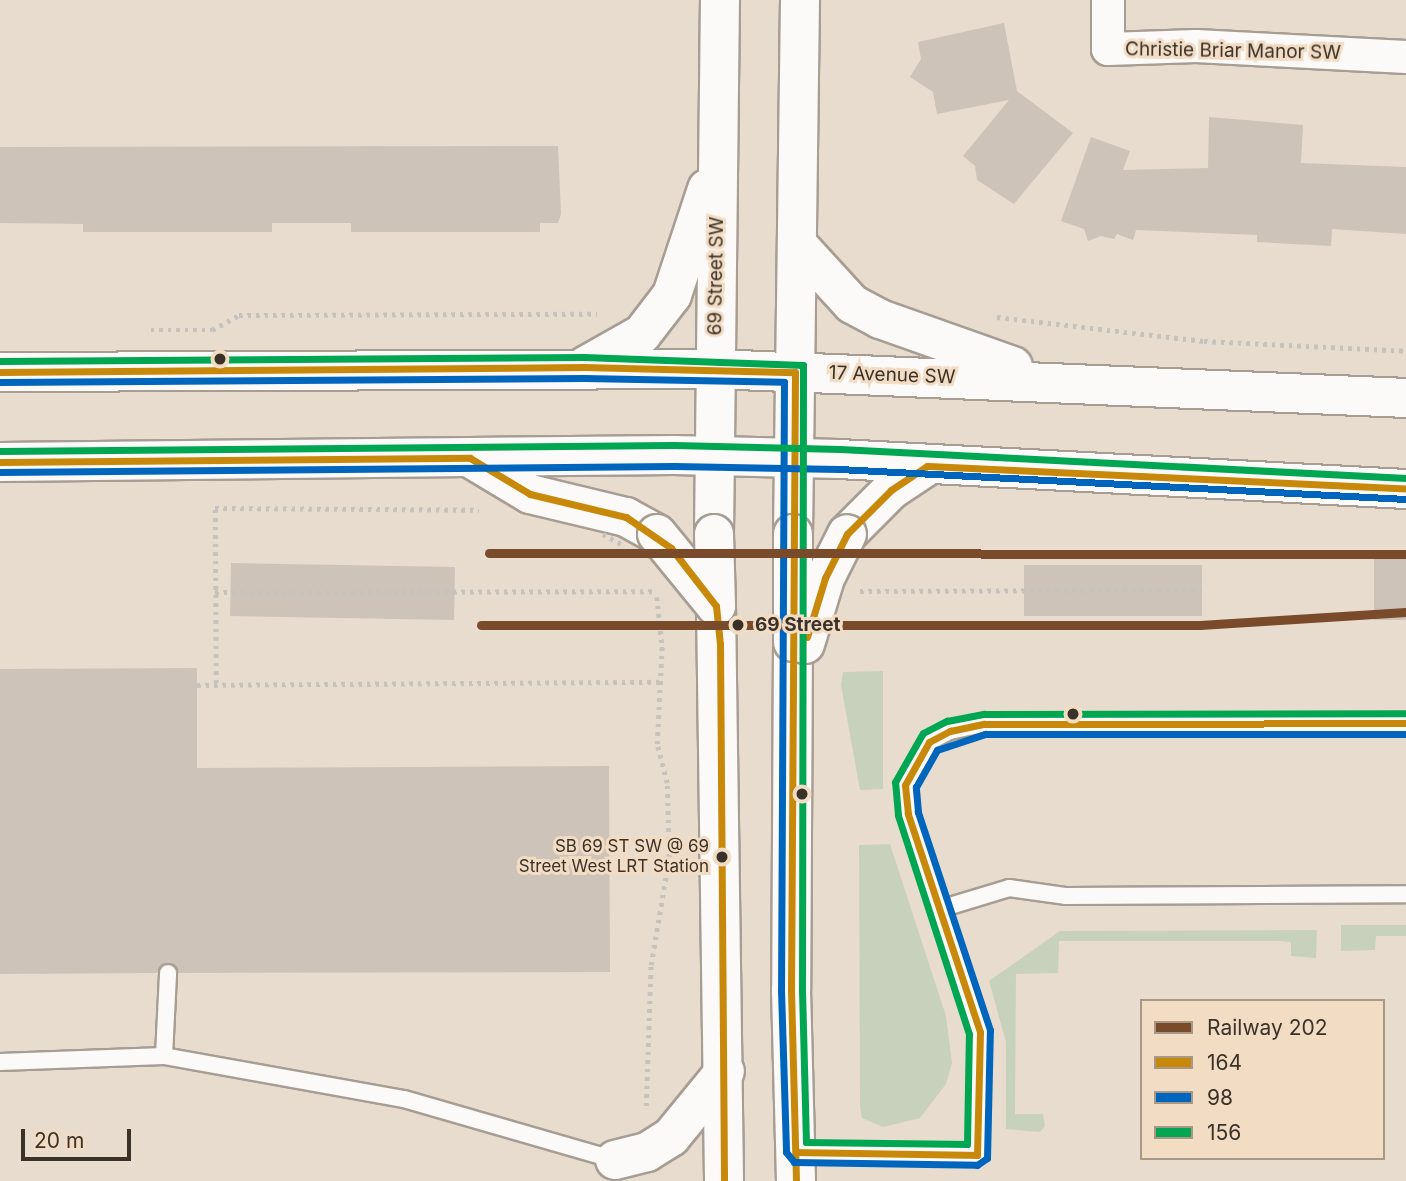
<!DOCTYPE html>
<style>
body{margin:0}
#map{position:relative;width:1406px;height:1181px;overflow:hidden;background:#e8dcce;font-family:Inter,sans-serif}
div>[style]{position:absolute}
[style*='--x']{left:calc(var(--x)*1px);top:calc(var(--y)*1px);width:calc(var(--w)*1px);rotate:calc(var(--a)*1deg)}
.green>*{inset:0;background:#c8d1bb}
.building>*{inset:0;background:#cdc3b9;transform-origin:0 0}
.path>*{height:4.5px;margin-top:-2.25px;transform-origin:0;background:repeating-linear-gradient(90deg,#c6c2be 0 3.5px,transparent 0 8.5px)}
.roads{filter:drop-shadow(2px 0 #a79d93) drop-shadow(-2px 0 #a79d93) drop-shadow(0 2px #a79d93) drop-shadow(0 -2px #a79d93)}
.service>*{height:16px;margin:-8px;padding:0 8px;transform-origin:8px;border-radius:8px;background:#fcfaf8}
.minor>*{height:32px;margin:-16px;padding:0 16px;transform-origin:16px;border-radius:16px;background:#fcfaf8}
.secondary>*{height:38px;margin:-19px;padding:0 19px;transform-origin:19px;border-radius:19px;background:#fcfaf8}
.path-bridge>*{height:4.5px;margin-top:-2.25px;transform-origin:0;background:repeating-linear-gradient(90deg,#c6c2be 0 3.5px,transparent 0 8.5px)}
.bridges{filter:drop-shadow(2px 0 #a79d93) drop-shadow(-2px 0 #a79d93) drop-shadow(0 2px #a79d93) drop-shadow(0 -2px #a79d93)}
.secondary-bridge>*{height:38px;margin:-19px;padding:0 19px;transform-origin:19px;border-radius:19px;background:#fcfaf8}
.bus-1>*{height:7px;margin:-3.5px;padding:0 3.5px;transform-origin:3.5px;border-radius:3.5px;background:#c8890a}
.bus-2>*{height:7px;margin:-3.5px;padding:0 3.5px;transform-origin:3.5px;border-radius:3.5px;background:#0065bd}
.bus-3>*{height:7px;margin:-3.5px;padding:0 3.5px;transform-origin:3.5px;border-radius:3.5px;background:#00a651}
.rail-1>*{height:9px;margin:-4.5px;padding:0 4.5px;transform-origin:4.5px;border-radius:4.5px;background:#7a4b2a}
.dots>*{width:19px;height:19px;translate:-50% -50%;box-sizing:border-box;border:4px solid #f2ddc4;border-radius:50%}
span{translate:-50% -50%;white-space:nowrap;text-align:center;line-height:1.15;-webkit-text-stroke:6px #f2ddc4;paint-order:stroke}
.bus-label{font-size:17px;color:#3a3229}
.right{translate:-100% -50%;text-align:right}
.street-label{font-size:19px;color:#3a3229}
.stop-label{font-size:19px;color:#3a3229;font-weight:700}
.left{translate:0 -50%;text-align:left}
.legend{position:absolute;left:1140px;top:999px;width:245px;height:161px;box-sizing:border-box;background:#f2ddc4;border:2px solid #a89986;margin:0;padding:9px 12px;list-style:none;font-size:21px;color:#3a3229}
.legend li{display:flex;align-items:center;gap:14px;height:35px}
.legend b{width:35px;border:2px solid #a89986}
.scale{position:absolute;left:21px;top:1129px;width:110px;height:32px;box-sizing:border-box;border:4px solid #3a3229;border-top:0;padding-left:9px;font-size:21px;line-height:24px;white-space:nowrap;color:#3a3229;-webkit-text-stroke:5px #f2ddc4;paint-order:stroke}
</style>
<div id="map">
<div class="green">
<div style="clip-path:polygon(883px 671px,883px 789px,860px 790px,841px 685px,843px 672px)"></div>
<div style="clip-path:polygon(890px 844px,946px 1016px,952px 1063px,946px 1084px,920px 1118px,883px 1127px,862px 1118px,860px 1107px,859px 845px)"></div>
<div style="clip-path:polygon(1341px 925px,1406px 925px,1406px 936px,1376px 936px,1375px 950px,1341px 951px)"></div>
<div style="clip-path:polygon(1317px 930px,1316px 958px,1291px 956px,1291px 942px,1281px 941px,1059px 941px,1058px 973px,1016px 974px,1015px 1114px,1043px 1114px,1045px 1126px,1040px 1132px,1006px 1129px,1006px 1042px,989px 981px,1060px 931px)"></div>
</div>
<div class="building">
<div style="clip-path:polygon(1004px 23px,1017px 91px,1073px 133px,1014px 204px,977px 180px,975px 166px,963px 156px,1009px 100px,937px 114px,933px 92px,910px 77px,921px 59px,918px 42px)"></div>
<div style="clip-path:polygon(1209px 117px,1303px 125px,1301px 163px,1406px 167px,1406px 234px,1332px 229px,1331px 246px,1257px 242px,1257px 235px,1136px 230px,1133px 240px,1117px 234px,1114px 239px,1101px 236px,1088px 241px,1084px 229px,1061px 221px,1091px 137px,1130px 151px,1123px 170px,1208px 168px)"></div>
<div style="clip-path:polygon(558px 146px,561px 214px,558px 223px,540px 223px,540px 232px,351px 232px,351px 223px,272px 223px,272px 232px,83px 232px,83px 224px,0 223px,0 147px)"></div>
<div style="left:1374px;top:554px;width:32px;height:66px"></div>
<div style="left:231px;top:563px;width:224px;height:53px;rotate:1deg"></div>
<div style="left:1024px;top:565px;width:178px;height:51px"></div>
<div style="clip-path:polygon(197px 668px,197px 768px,609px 766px,610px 972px,178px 973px,168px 963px,157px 973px,0 974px,0 669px)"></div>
</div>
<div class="path">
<div style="--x:997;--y:317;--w:208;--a:6.6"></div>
<div style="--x:1204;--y:341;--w:202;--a:2.8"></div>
<div style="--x:151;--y:330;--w:61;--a:0"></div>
<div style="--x:212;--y:330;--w:31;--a:-29"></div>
<div style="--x:239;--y:315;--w:358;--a:-0.2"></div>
<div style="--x:860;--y:591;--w:342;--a:-0.2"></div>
<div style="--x:215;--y:592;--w:441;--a:-0.1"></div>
<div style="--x:216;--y:683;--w:175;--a:-90.3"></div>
<div style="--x:215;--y:508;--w:264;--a:0.4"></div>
<div style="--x:197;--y:685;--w:466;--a:-0.4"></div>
<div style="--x:646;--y:1106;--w:141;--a:-88"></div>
<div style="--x:651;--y:965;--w:109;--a:-80.5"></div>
<div style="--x:669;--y:857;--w:74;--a:-91.5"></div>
<div style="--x:667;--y:783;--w:40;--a:-104.4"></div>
<div style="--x:657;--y:744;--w:100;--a:-87.1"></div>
</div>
<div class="roads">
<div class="service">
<div style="--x:940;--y:909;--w:72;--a:-16.9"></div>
<div style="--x:1009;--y:888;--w:58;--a:8"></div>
<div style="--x:1066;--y:896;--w:340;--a:-0.3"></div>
<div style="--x:164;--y:1056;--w:83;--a:-87.2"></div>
<div style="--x:0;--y:1062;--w:164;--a:-2.1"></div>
<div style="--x:164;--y:1056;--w:244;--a:10.2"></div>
<div style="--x:404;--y:1099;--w:220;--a:16.1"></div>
<div style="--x:796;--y:1152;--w:181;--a:0.9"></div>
<div style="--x:977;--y:1155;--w:123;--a:-88.6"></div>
<div style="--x:980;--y:1032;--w:230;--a:-108.3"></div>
<div style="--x:908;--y:814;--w:29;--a:-96"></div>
<div style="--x:905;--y:785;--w:49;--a:-60.8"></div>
<div style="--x:929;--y:742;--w:24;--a:-28"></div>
<div style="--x:950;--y:731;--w:35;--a:-12"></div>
<div style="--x:984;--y:724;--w:422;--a:-0.1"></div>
</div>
<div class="minor">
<div style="--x:1108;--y:0;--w:49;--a:90"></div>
<div style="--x:1108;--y:49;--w:88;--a:-2"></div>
<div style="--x:1196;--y:46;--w:210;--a:3"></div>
</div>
<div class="secondary">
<div style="--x:798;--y:245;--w:80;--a:47.5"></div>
<div style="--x:852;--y:304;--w:32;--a:28"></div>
<div style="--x:880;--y:319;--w:141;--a:19.5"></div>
<div style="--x:585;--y:366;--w:65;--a:-29.3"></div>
<div style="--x:642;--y:334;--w:49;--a:-52.4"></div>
<div style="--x:672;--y:295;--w:112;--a:-71.7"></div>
<div style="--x:0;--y:372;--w:715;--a:-0.24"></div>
<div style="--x:715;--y:369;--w:692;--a:2.4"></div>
<div style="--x:470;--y:458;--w:70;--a:31"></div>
<div style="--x:530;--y:494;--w:99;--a:13.5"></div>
<div style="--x:626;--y:517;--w:35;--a:29"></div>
<div style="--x:0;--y:462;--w:674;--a:-0.6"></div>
<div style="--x:674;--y:455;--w:165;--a:1.4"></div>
<div style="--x:839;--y:459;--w:568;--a:3.03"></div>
<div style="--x:714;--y:534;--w:534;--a:-89.36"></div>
<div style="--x:793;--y:534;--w:534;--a:-89.25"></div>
<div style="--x:847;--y:534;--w:62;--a:-45"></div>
<div style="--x:891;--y:490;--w:43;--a:-33.7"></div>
<div style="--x:716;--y:606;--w:575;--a:89.2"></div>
<div style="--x:793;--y:644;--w:346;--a:90.3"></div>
<div style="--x:791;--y:990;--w:191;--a:88.5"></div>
<div style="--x:615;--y:1160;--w:33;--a:-14"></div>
<div style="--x:647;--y:1152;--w:28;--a:-32"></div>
<div style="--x:671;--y:1137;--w:85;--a:-50.7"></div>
</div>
</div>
<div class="path-bridge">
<div style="--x:603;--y:534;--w:21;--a:29"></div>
<div style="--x:657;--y:597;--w:47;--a:83.9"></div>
</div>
<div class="bridges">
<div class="secondary-bridge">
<div style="--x:657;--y:534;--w:93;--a:50.7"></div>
<div style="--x:714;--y:534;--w:72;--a:88.4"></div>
<div style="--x:793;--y:534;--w:108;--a:90"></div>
<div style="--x:805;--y:644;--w:69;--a:-73.1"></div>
<div style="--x:825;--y:578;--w:49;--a:-63.4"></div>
</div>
</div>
<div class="bus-1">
<div style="--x:0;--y:372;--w:584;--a:-0.49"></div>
<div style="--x:584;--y:367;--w:211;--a:1.4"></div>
<div style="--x:795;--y:372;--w:618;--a:90.37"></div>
<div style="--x:791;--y:990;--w:191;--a:88.5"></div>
<div style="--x:0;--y:462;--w:470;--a:-0.5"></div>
<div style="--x:470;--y:458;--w:70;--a:31"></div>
<div style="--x:530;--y:494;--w:99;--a:13.5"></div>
<div style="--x:626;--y:517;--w:55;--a:34.6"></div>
<div style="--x:671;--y:548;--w:73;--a:52.2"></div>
<div style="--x:716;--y:606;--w:38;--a:84"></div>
<div style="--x:720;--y:644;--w:537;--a:89.57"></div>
<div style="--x:807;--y:637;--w:62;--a:-73"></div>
<div style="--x:825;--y:578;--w:49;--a:-63.4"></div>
<div style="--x:847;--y:534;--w:62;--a:-45"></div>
<div style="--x:891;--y:490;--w:43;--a:-33.7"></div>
<div style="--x:927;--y:466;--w:480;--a:2.7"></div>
<div style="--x:796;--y:1152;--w:181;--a:0.9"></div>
<div style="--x:977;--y:1155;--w:123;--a:-88.6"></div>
<div style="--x:980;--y:1032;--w:230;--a:-108.3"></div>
<div style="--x:908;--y:814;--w:29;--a:-96"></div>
<div style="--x:905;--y:785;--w:49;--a:-60.8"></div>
<div style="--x:929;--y:742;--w:24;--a:-28"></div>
<div style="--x:950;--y:731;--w:35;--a:-12"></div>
<div style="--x:984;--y:724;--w:422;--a:-0.1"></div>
</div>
<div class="bus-2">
<div style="--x:0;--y:382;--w:584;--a:-0.39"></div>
<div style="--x:584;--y:378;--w:200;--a:1.1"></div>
<div style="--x:784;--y:382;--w:608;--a:90.28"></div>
<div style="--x:781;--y:990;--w:162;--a:88.2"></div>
<div style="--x:786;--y:1152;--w:13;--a:51"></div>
<div style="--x:794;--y:1162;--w:183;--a:0.9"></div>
<div style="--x:977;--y:1165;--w:12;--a:-35"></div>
<div style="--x:987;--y:1158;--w:128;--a:-88.7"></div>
<div style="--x:990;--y:1030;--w:230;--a:-108.3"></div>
<div style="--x:918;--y:812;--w:25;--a:-95"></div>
<div style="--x:916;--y:787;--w:43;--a:-60.4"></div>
<div style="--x:937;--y:750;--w:51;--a:-18.4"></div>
<div style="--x:985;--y:734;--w:421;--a:0"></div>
<div style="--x:0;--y:472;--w:674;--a:-0.51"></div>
<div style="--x:674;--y:466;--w:165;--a:1"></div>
<div style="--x:839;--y:469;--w:567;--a:3.03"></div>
</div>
<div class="bus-3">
<div style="--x:0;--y:361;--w:584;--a:-0.39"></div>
<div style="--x:584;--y:357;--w:219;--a:2.1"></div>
<div style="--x:803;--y:365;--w:625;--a:90.09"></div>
<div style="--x:802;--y:990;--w:152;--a:88.5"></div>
<div style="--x:806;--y:1142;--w:161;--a:0.7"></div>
<div style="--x:967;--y:1144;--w:110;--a:-89"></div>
<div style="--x:969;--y:1034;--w:230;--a:-108"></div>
<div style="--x:898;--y:815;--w:33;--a:-95"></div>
<div style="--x:895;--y:782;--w:56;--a:-60.3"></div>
<div style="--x:923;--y:733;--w:27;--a:-27"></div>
<div style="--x:947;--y:721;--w:38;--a:-11"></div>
<div style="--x:984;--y:714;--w:422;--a:-0.1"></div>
<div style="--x:0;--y:451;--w:674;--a:-0.51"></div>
<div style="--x:674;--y:445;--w:166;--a:1.4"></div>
<div style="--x:840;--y:449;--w:567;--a:2.93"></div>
</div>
<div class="rail-1">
<div style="--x:489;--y:553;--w:917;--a:0.06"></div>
<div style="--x:481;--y:625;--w:719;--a:0"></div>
<div style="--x:1200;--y:625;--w:206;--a:-3.6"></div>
</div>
<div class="dots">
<div style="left:220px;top:359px;background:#3a3229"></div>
<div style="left:738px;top:625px;background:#3a3229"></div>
<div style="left:1073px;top:714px;background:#3a3229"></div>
<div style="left:802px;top:794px;background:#3a3229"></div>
<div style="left:722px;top:857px;background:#3a3229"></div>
</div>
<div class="bus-label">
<span class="right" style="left:709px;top:857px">SB 69 ST SW @ 69<br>Street West LRT Station</span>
</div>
<div class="street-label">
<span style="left:1233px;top:51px;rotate:1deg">Christie Briar Manor SW</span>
<span style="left:716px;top:276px;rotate:-89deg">69 Street SW</span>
<span style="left:892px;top:375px;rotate:2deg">17 Avenue SW</span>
</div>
<div class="stop-label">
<span class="left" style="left:755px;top:625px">69 Street</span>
</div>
<ul class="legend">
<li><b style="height:9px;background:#7a4b2a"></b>Railway 202</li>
<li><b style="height:9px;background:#c8890a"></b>164</li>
<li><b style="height:9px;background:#0065bd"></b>98</li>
<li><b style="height:9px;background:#00a651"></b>156</li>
</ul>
<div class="scale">20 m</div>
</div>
